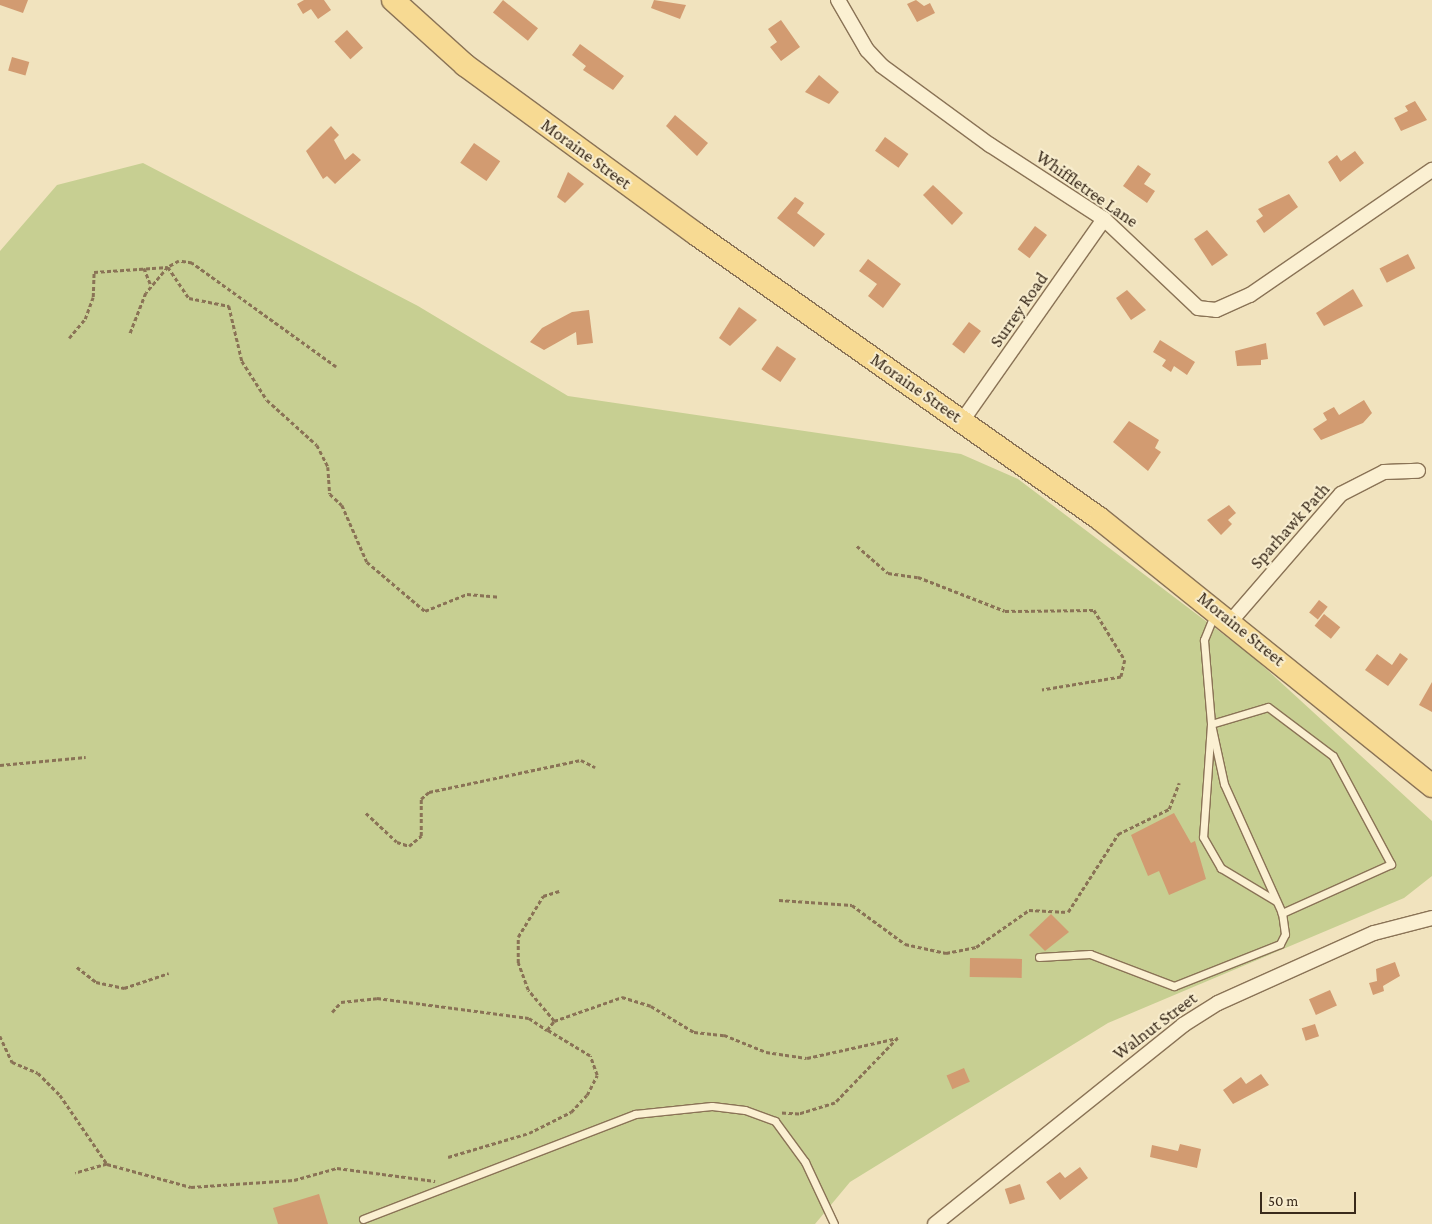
<!DOCTYPE html>
<style>
body{margin:0}
#map{position:relative;width:1432px;height:1224px;overflow:hidden;background:#f1e3be;font-family:"Crimson Pro",serif}
div>[style]{position:absolute}
[style*='--x']{left:calc(var(--x)*1px);top:calc(var(--y)*1px);width:calc(var(--w)*1px);rotate:calc(var(--a)*1deg)}
.green>*{inset:0;background:#c7cf92}
.building>*{inset:0;background:#d29b71;transform-origin:0 0}
.path>*{height:2.5px;margin-top:-1.25px;transform-origin:0;background:repeating-linear-gradient(90deg,#8a7356 0 4px,transparent 0 6.5px)}
.roads{filter:drop-shadow(1px 0 #8a7356) drop-shadow(-1px 0 #8a7356) drop-shadow(0 1px #8a7356) drop-shadow(0 -1px #8a7356)}
.service>*{height:7px;margin:-3.5px;padding:0 3.5px;transform-origin:3.5px;border-radius:3.5px;background:#fbf0d2}
.minor>*{height:14px;margin:-7px;padding:0 7px;transform-origin:7px;border-radius:7px;background:#fbf0d2}
.primary>*{height:22px;margin:-11px;padding:0 11px;transform-origin:11px;border-radius:11px;background:#f7da93}
span{translate:-50% -50%;white-space:nowrap;text-align:center;line-height:1.15;-webkit-text-stroke:4px #f8edce;paint-order:stroke}
.street-label{font-size:18px;color:#392a1b}
.scale{position:absolute;left:1260px;top:1192px;width:96px;height:22px;box-sizing:border-box;border:2px solid #392a1b;border-top:0;padding-left:6px;font-size:15px;line-height:18px;white-space:nowrap;color:#392a1b;-webkit-text-stroke:4px #f8edce;paint-order:stroke}
</style>
<div id="map">
<div class="green">
<div style="clip-path:polygon(143px 163px,418px 306px,568px 396px,961px 454px,1018px 479px,1252px 656px,1432px 821px,1432px 876px,1404px 898px,1108px 1023px,850px 1182px,815px 1224px,0 1224px,0 251px,57px 185px)"></div>
</div>
<div class="building">
<div style="clip-path:polygon(0 0,28px 0,23px 13px,0 5px)"></div>
<div style="clip-path:polygon(304px 0,324px 0,331px 10px,318px 19px,311px 9px,303px 14px,297px 4px)"></div>
<div style="left:503px;top:0;width:45px;height:16px;rotate:39deg"></div>
<div style="clip-path:polygon(654px 0,686px 5px,680px 19px,651px 8px)"></div>
<div style="clip-path:polygon(916px 0,924px 6px,930px 3px,935px 13px,917px 22px,907px 4px)"></div>
<div style="clip-path:polygon(781px 20px,800px 47px,781px 61px,770px 47px,777px 42px,768px 29px)"></div>
<div style="left:347px;top:30px;width:24px;height:17px;rotate:48deg"></div>
<div style="clip-path:polygon(580px 44px,624px 76px,613px 90px,583px 70px,586px 66px,572px 55px)"></div>
<div style="left:12px;top:57px;width:18px;height:14px;rotate:16deg"></div>
<div style="clip-path:polygon(819px 75px,839px 92px,829px 104px,805px 92px)"></div>
<div style="clip-path:polygon(1415px 101px,1427px 120px,1401px 131px,1394px 118px,1408px 111px,1405px 106px)"></div>
<div style="clip-path:polygon(675px 115px,708px 143px,697px 156px,666px 126px)"></div>
<div style="clip-path:polygon(331px 126px,339px 135px,334px 140px,345px 160px,353px 153px,361px 160px,335px 184px,327px 176px,323px 179px,306px 151px)"></div>
<div style="left:885px;top:137px;width:29px;height:17px;rotate:36deg"></div>
<div style="left:474px;top:143px;width:32px;height:24px;rotate:35deg"></div>
<div style="clip-path:polygon(1355px 151px,1364px 163px,1340px 182px,1328px 162px,1337px 155px,1341px 161px)"></div>
<div style="clip-path:polygon(1138px 165px,1151px 174px,1144px 184px,1155px 191px,1147px 203px,1123px 186px)"></div>
<div style="clip-path:polygon(568px 172px,584px 184px,565px 203px,557px 197px)"></div>
<div style="clip-path:polygon(933px 185px,963px 213px,952px 225px,923px 195px)"></div>
<div style="clip-path:polygon(1289px 194px,1298px 207px,1264px 233px,1256px 221px,1263px 216px,1258px 209px)"></div>
<div style="clip-path:polygon(795px 197px,804px 203px,797px 213px,825px 234px,814px 247px,777px 218px)"></div>
<div style="left:1035px;top:226px;width:15px;height:29px;rotate:37deg"></div>
<div style="clip-path:polygon(1207px 230px,1228px 255px,1212px 266px,1194px 239px)"></div>
<div style="left:1408px;top:254px;width:16px;height:32px;rotate:63deg"></div>
<div style="clip-path:polygon(868px 259px,901px 284px,883px 308px,868px 296px,877px 284px,859px 271px)"></div>
<div style="clip-path:polygon(1353px 289px,1363px 306px,1324px 326px,1316px 313px)"></div>
<div style="clip-path:polygon(1127px 290px,1146px 310px,1131px 320px,1116px 298px)"></div>
<div style="clip-path:polygon(739px 307px,757px 320px,730px 346px,719px 338px)"></div>
<div style="clip-path:polygon(589px 310px,593px 343px,577px 345px,576px 332px,544px 350px,530px 342px,542px 328px,572px 312px)"></div>
<div style="left:969px;top:322px;width:15px;height:28px;rotate:37deg"></div>
<div style="clip-path:polygon(1160px 340px,1195px 362px,1187px 375px,1174px 366px,1171px 372px,1162px 366px,1166px 360px,1153px 352px)"></div>
<div style="clip-path:polygon(1266px 343px,1268px 359px,1261px 360px,1261px 365px,1237px 366px,1235px 351px)"></div>
<div style="left:777px;top:346px;width:23px;height:28px;rotate:34deg"></div>
<div style="clip-path:polygon(1364px 400px,1372px 413px,1363px 423px,1321px 440px,1313px 429px,1327px 420px,1323px 413px,1334px 407px,1339px 415px)"></div>
<div style="clip-path:polygon(1129px 421px,1159px 440px,1155px 448px,1161px 452px,1148px 471px,1113px 442px)"></div>
<div style="clip-path:polygon(1229px 505px,1236px 513px,1228px 520px,1232px 524px,1221px 535px,1207px 520px)"></div>
<div style="left:1319px;top:600px;width:11px;height:16px;rotate:38deg"></div>
<div style="left:1324px;top:614px;width:21px;height:15px;rotate:39deg"></div>
<div style="clip-path:polygon(1400px 653px,1408px 659px,1388px 686px,1365px 670px,1377px 654px,1392px 665px)"></div>
<div style="clip-path:polygon(1432px 682px,1432px 712px,1419px 705px)"></div>
<div style="clip-path:polygon(1174px 813px,1191px 843px,1195px 841px,1206px 879px,1169px 895px,1159px 871px,1148px 876px,1131px 835px)"></div>
<div style="clip-path:polygon(1051px 914px,1069px 932px,1045px 951px,1029px 935px)"></div>
<div style="left:970px;top:958px;width:52px;height:19px;rotate:1deg"></div>
<div style="clip-path:polygon(1395px 962px,1400px 976px,1383px 986px,1384px 991px,1373px 995px,1369px 983px,1377px 981px,1376px 969px)"></div>
<div style="left:1330px;top:990px;width:17px;height:23px;rotate:66deg"></div>
<div style="left:1315px;top:1024px;width:13px;height:14px;rotate:72deg"></div>
<div style="left:964px;top:1068px;width:15px;height:19px;rotate:67deg"></div>
<div style="clip-path:polygon(1261px 1074px,1269px 1085px,1233px 1104px,1223px 1090px,1241px 1077px,1246px 1084px)"></div>
<div style="clip-path:polygon(1180px 1144px,1201px 1149px,1197px 1168px,1150px 1157px,1152px 1145px,1178px 1151px)"></div>
<div style="clip-path:polygon(1080px 1167px,1088px 1178px,1060px 1200px,1046px 1182px,1060px 1172px,1065px 1178px)"></div>
<div style="left:1020px;top:1184px;width:16px;height:16px;rotate:72deg"></div>
<div style="clip-path:polygon(319px 1194px,328px 1224px,278px 1224px,273px 1208px)"></div>
</div>
<div class="path">
<div style="--x:144;--y:268;--w:18;--a:68"></div>
<div style="--x:69;--y:338;--w:25;--a:-50"></div>
<div style="--x:85;--y:319;--w:23;--a:-70"></div>
<div style="--x:93;--y:297;--w:25;--a:-88"></div>
<div style="--x:94;--y:272;--w:74;--a:-3.9"></div>
<div style="--x:168;--y:267;--w:34;--a:130"></div>
<div style="--x:146;--y:293;--w:44;--a:111.3"></div>
<div style="--x:336;--y:367;--w:178;--a:-144.2"></div>
<div style="--x:192;--y:263;--w:13;--a:-171"></div>
<div style="--x:179;--y:261;--w:13;--a:151"></div>
<div style="--x:168;--y:267;--w:37;--a:56"></div>
<div style="--x:189;--y:298;--w:41;--a:11.3"></div>
<div style="--x:229;--y:306;--w:57;--a:76.7"></div>
<div style="--x:242;--y:361;--w:46;--a:57.3"></div>
<div style="--x:267;--y:400;--w:67;--a:42"></div>
<div style="--x:317;--y:445;--w:25;--a:63"></div>
<div style="--x:328;--y:467;--w:27;--a:86"></div>
<div style="--x:330;--y:494;--w:16;--a:43"></div>
<div style="--x:342;--y:505;--w:62;--a:66.3"></div>
<div style="--x:367;--y:562;--w:76;--a:40.2"></div>
<div style="--x:425;--y:611;--w:45;--a:-22"></div>
<div style="--x:467;--y:594;--w:32;--a:5"></div>
<div style="--x:857;--y:546;--w:41;--a:41.1"></div>
<div style="--x:888;--y:573;--w:30;--a:8"></div>
<div style="--x:918;--y:577;--w:93;--a:21.3"></div>
<div style="--x:1005;--y:611;--w:89;--a:-0.6"></div>
<div style="--x:1094;--y:610;--w:59;--a:58.2"></div>
<div style="--x:1125;--y:660;--w:17;--a:103"></div>
<div style="--x:1121;--y:677;--w:80;--a:170.7"></div>
<div style="--x:0;--y:765;--w:86;--a:-5.3"></div>
<div style="--x:366;--y:813;--w:42;--a:43.1"></div>
<div style="--x:397;--y:842;--w:13;--a:18"></div>
<div style="--x:409;--y:846;--w:16;--a:-40"></div>
<div style="--x:421;--y:836;--w:37;--a:-90"></div>
<div style="--x:421;--y:799;--w:11;--a:-41"></div>
<div style="--x:429;--y:792;--w:155;--a:-11.9"></div>
<div style="--x:581;--y:760;--w:16;--a:27"></div>
<div style="--x:779;--y:900;--w:73;--a:3.9"></div>
<div style="--x:852;--y:905;--w:66;--a:36.3"></div>
<div style="--x:905;--y:944;--w:42;--a:12.4"></div>
<div style="--x:946;--y:953;--w:31;--a:-11"></div>
<div style="--x:976;--y:947;--w:65;--a:-34.9"></div>
<div style="--x:1029;--y:910;--w:39;--a:3"></div>
<div style="--x:1068;--y:912;--w:93;--a:-57.3"></div>
<div style="--x:1118;--y:834;--w:57;--a:-26.1"></div>
<div style="--x:1169;--y:809;--w:28;--a:-69"></div>
<div style="--x:77;--y:967;--w:24;--a:38"></div>
<div style="--x:96;--y:982;--w:29;--a:12"></div>
<div style="--x:124;--y:988;--w:47;--a:-18.4"></div>
<div style="--x:332;--y:1012;--w:13;--a:-48"></div>
<div style="--x:341;--y:1002;--w:36;--a:-6"></div>
<div style="--x:377;--y:998;--w:153;--a:7.5"></div>
<div style="--x:529;--y:1018;--w:22;--a:34"></div>
<div style="--x:547;--y:1030;--w:11;--a:-52"></div>
<div style="--x:554;--y:1021;--w:40;--a:-130"></div>
<div style="--x:528;--y:990;--w:29;--a:-110"></div>
<div style="--x:518;--y:963;--w:26;--a:-90"></div>
<div style="--x:518;--y:937;--w:48;--a:-58.6"></div>
<div style="--x:543;--y:896;--w:17;--a:-17"></div>
<div style="--x:554;--y:1021;--w:72;--a:-19.4"></div>
<div style="--x:622;--y:997;--w:30;--a:17"></div>
<div style="--x:651;--y:1006;--w:50;--a:31.2"></div>
<div style="--x:694;--y:1032;--w:30;--a:6"></div>
<div style="--x:724;--y:1035;--w:45;--a:22"></div>
<div style="--x:766;--y:1052;--w:41;--a:8.3"></div>
<div style="--x:807;--y:1058;--w:93;--a:-12.4"></div>
<div style="--x:898;--y:1038;--w:91;--a:134.1"></div>
<div style="--x:835;--y:1103;--w:38;--a:163"></div>
<div style="--x:799;--y:1114;--w:18;--a:-177"></div>
<div style="--x:0;--y:1036;--w:29;--a:65"></div>
<div style="--x:12;--y:1062;--w:28;--a:23"></div>
<div style="--x:38;--y:1073;--w:31;--a:45"></div>
<div style="--x:60;--y:1095;--w:83;--a:55.7"></div>
<div style="--x:107;--y:1164;--w:33;--a:164"></div>
<div style="--x:448;--y:1157;--w:84;--a:-16.5"></div>
<div style="--x:529;--y:1133;--w:47;--a:-26.6"></div>
<div style="--x:571;--y:1112;--w:23;--a:-47"></div>
<div style="--x:587;--y:1095;--w:22;--a:-63"></div>
<div style="--x:597;--y:1075;--w:20;--a:-110"></div>
<div style="--x:590;--y:1056;--w:50;--a:-148.8"></div>
<div style="--x:107;--y:1164;--w:87;--a:15.3"></div>
<div style="--x:191;--y:1187;--w:103;--a:-3.9"></div>
<div style="--x:294;--y:1180;--w:45;--a:-15.6"></div>
<div style="--x:337;--y:1168;--w:99;--a:7.6"></div>
</div>
<div class="roads">
<div class="service">
<div style="--x:1214;--y:615;--w:27;--a:112"></div>
<div style="--x:1204;--y:640;--w:84;--a:85.2"></div>
<div style="--x:1211;--y:724;--w:113;--a:94"></div>
<div style="--x:1203;--y:837;--w:36;--a:60"></div>
<div style="--x:1221;--y:868;--w:64;--a:31"></div>
<div style="--x:1268;--y:707;--w:81;--a:37"></div>
<div style="--x:1333;--y:756;--w:123;--a:61.8"></div>
<div style="--x:1391;--y:864;--w:120;--a:155.8"></div>
<div style="--x:1282;--y:913;--w:141;--a:-114.2"></div>
<div style="--x:1224;--y:784;--w:61;--a:-102.2"></div>
<div style="--x:1211;--y:724;--w:59;--a:-16.6"></div>
<div style="--x:1039;--y:957;--w:51;--a:-3.4"></div>
<div style="--x:1090;--y:954;--w:90;--a:20.9"></div>
<div style="--x:1174;--y:986;--w:114;--a:-21.6"></div>
<div style="--x:1280;--y:944;--w:11;--a:-63"></div>
<div style="--x:1285;--y:934;--w:21;--a:-98"></div>
<div style="--x:363;--y:1219;--w:292;--a:-21.1"></div>
<div style="--x:635;--y:1114;--w:77;--a:-5.9"></div>
<div style="--x:712;--y:1106;--w:33;--a:7"></div>
<div style="--x:745;--y:1110;--w:32;--a:20"></div>
<div style="--x:775;--y:1121;--w:51;--a:53.8"></div>
<div style="--x:805;--y:1162;--w:68;--a:64.9"></div>
</div>
<div class="minor">
<div style="--x:838;--y:0;--w:58;--a:59.9"></div>
<div style="--x:867;--y:50;--w:22;--a:47"></div>
<div style="--x:882;--y:66;--w:134;--a:36.2"></div>
<div style="--x:990;--y:145;--w:136;--a:33"></div>
<div style="--x:1104;--y:219;--w:129;--a:43.4"></div>
<div style="--x:1198;--y:308;--w:18;--a:6"></div>
<div style="--x:1216;--y:310;--w:37;--a:-24"></div>
<div style="--x:1250;--y:295;--w:221;--a:-34.5"></div>
<div style="--x:962;--y:421;--w:247;--a:-54.9"></div>
<div style="--x:1231;--y:621;--w:168;--a:-49.1"></div>
<div style="--x:1341;--y:494;--w:48;--a:-27.1"></div>
<div style="--x:1384;--y:472;--w:34;--a:-2"></div>
<div style="--x:935;--y:1224;--w:318;--a:-38.7"></div>
<div style="--x:1183;--y:1025;--w:41;--a:-32.2"></div>
<div style="--x:1218;--y:1003;--w:171;--a:-24.2"></div>
<div style="--x:1374;--y:933;--w:60;--a:-14.5"></div>
</div>
<div class="primary">
<div style="--x:393;--y:0;--w:97;--a:42.1"></div>
<div style="--x:465;--y:65;--w:286;--a:36.2"></div>
<div style="--x:696;--y:234;--w:494;--a:35.2"></div>
<div style="--x:1100;--y:519;--w:426;--a:38.8"></div>
</div>
</div>
<div class="street-label">
<span style="left:586px;top:154px;rotate:36deg">Moraine Street</span>
<span style="left:1087px;top:189px;rotate:35deg">Whiffletree Lane</span>
<span style="left:1019px;top:310px;rotate:-55deg">Surrey Road</span>
<span style="left:916px;top:388px;rotate:35deg">Moraine Street</span>
<span style="left:1290px;top:526px;rotate:-48deg">Sparhawk Path</span>
<span style="left:1241px;top:629px;rotate:39deg">Moraine Street</span>
<span style="left:1155px;top:1026px;rotate:-37deg">Walnut Street</span>
</div>
<div class="scale">50 m</div>
</div>
